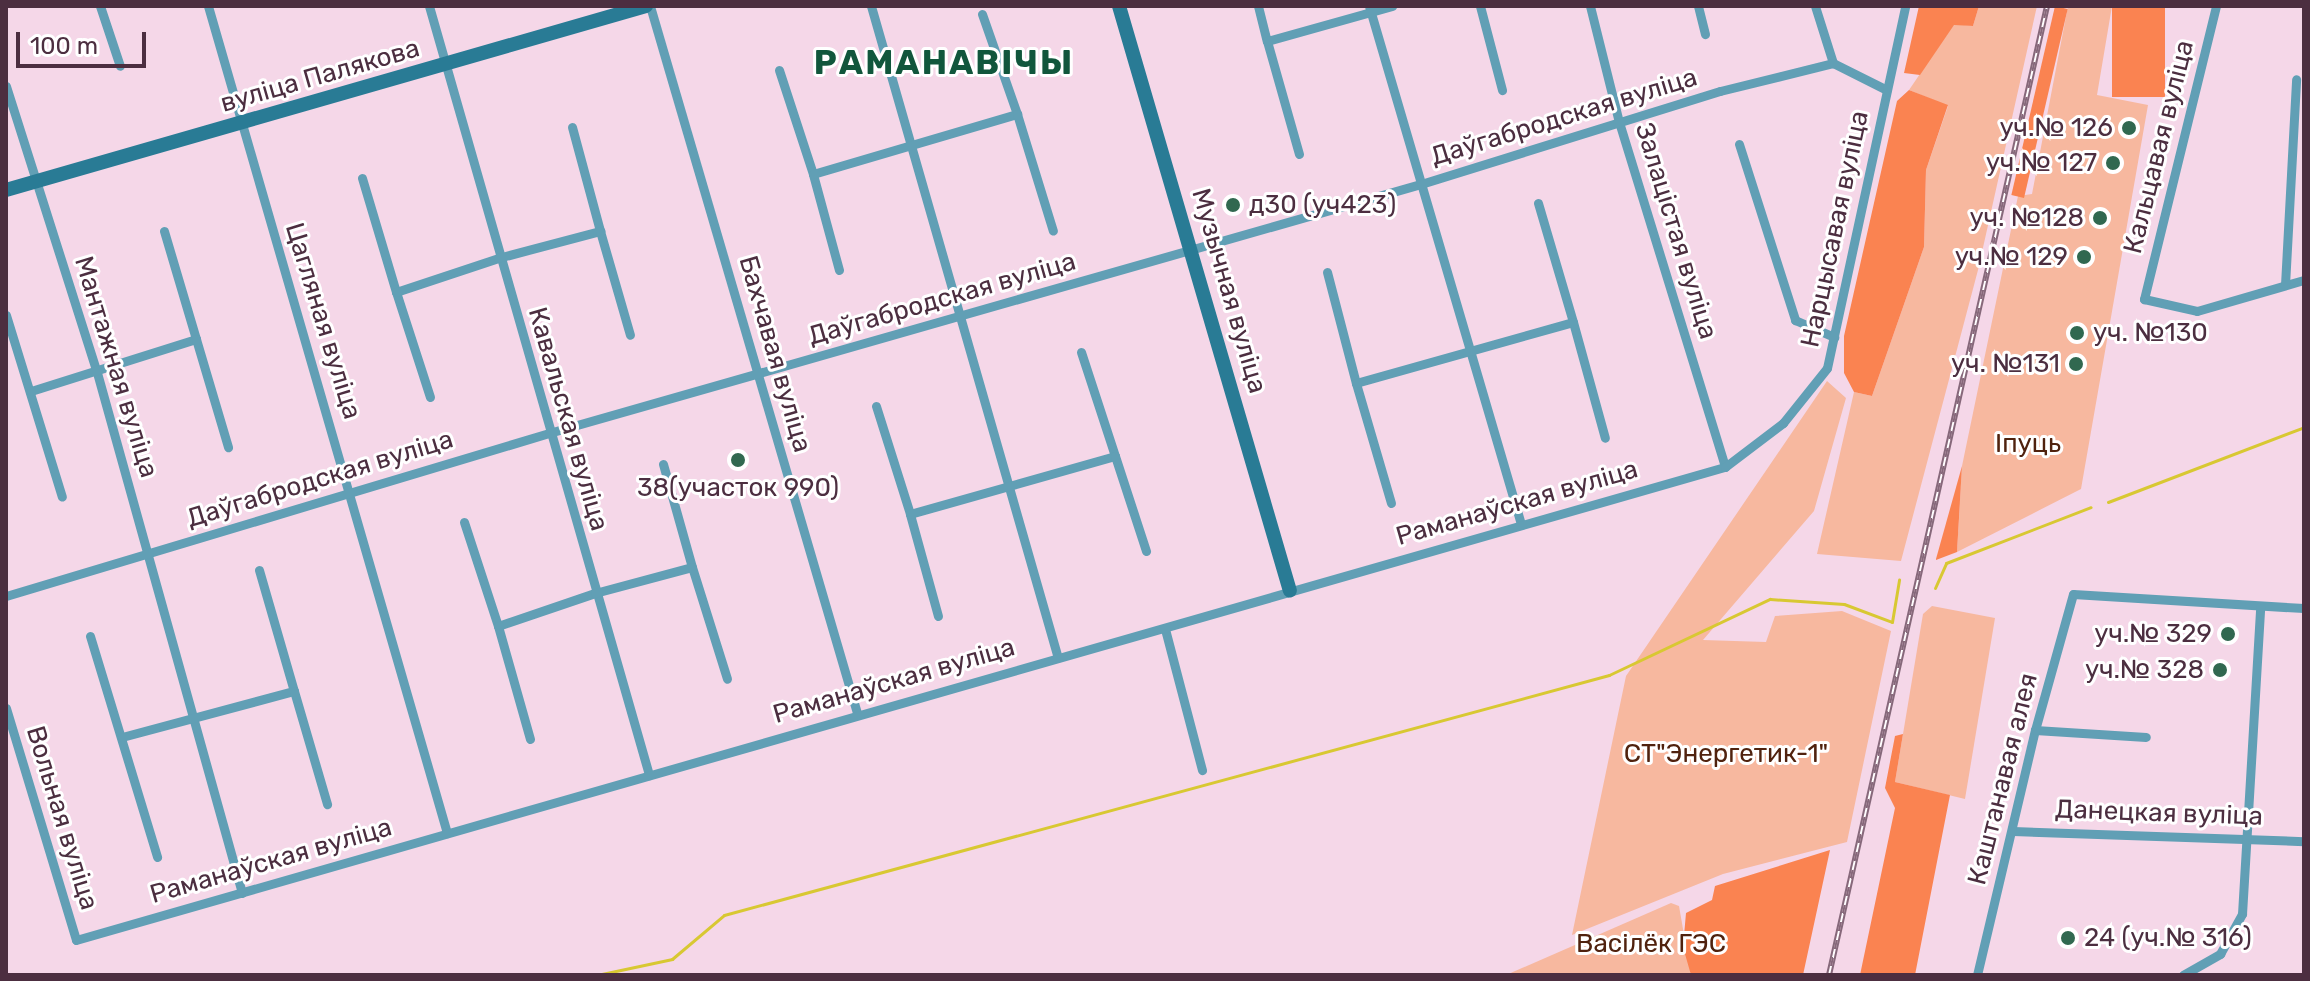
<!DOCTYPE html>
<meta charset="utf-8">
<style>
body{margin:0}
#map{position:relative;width:2310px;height:981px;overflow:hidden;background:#f5d7e8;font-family:Rubik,sans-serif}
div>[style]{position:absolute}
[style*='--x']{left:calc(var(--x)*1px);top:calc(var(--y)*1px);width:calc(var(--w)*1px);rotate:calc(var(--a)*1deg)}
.green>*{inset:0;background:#f7b89f}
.forest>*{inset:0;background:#fa8351;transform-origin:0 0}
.stream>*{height:3px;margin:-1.5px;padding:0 1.5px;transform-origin:1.5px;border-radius:1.5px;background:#d8c832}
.street>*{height:9px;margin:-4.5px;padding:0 4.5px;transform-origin:4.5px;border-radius:4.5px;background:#619fb5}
.secondary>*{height:14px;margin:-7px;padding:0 7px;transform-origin:7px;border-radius:7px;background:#297b95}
.rail>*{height:6px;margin-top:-3px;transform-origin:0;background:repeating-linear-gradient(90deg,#fff 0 9px,#86687a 0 18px);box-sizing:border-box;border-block:2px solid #86687a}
.dots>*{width:22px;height:22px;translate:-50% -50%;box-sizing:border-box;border:4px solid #fff;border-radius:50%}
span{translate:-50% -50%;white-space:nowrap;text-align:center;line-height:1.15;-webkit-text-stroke:6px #fff;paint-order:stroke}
.street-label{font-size:26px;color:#4c2e40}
.poi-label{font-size:26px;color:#4c2e40}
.right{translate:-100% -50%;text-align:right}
.left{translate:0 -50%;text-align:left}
.park-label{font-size:26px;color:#50220e}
.district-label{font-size:34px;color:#11563c;font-weight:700;letter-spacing:2px}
.frame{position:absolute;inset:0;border:8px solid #4c2e40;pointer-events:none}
.scale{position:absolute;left:16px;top:32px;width:130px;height:36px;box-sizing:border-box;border:4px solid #4c2e40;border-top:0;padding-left:10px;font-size:24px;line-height:28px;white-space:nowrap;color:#4c2e40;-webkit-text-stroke:6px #fff;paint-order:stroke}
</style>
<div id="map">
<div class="green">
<div style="clip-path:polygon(1979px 6px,2037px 6px,1978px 270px,1901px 561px,1817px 554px,1854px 392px,1872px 396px,1924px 247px,1926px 170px,1948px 106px,1909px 90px,1954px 24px,1973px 26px)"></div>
<div style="clip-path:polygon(2068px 6px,2112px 6px,2097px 95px,2148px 105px,2081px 489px,1957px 552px,1962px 466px,2018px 196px,2032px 194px)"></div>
<div style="clip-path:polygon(1827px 381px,1846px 398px,1814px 511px,1703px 640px,1766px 642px,1775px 616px,1842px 611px,1891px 631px,1847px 842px,1723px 874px,1572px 935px,1626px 676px)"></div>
<div style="clip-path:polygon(1932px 606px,1995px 618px,1965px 799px,1895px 782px,1923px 614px)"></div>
<div style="clip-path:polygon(1671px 903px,1679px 906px,1691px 975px,1506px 975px)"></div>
</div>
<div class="forest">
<div style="clip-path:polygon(1919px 6px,1979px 6px,1973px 26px,1954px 25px,1920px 75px,1904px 73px)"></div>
<div style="left:2055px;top:6px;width:13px;height:194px;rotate:13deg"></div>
<div style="left:2112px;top:6px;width:53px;height:91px"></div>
<div style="clip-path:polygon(1909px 90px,1948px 105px,1926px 170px,1924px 247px,1872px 396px,1854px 392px,1844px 373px,1844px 336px,1897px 101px)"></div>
<div style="clip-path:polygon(1962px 466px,1957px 552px,1936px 560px,1936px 559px)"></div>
<div style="clip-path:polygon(1903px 734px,1895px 782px,1950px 795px,1915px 975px,1860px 975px,1895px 808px,1885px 788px,1895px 736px)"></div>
<div style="clip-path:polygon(1830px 850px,1803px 975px,1691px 975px,1683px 947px,1686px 913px,1712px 900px,1715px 886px)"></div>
</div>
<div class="stream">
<div style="--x:2108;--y:502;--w:210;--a:-20.9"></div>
<div style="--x:1935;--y:588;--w:27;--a:-66"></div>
<div style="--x:1946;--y:563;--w:155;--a:-21.1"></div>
<div style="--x:597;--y:975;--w:77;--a:-12"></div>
<div style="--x:672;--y:959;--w:68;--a:-40.2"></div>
<div style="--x:724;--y:915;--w:917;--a:-15.17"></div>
<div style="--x:1609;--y:675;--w:178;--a:-25.3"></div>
<div style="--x:1770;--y:599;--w:74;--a:3.9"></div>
<div style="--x:1844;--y:604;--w:51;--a:20.6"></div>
<div style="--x:1892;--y:622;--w:43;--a:-80.5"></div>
</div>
<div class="street">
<div style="--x:100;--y:6;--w:63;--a:71.6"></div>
<div style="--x:208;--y:6;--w:861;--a:73.88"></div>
<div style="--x:429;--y:6;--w:800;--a:74.03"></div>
<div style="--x:650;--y:6;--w:737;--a:73.68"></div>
<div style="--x:871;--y:6;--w:678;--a:74"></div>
<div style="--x:1258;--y:6;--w:36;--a:76"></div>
<div style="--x:1369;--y:6;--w:540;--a:73.65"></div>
<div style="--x:1480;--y:6;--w:87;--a:75.3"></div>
<div style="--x:1590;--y:6;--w:120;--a:76"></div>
<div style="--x:1619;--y:122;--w:361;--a:72.9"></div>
<div style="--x:1698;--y:6;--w:29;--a:76"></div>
<div style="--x:1815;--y:6;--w:60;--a:72.5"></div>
<div style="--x:2216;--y:6;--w:302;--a:103.8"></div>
<div style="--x:2144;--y:299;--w:54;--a:12.8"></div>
<div style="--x:2197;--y:311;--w:111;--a:-16.2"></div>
<div style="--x:982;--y:14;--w:106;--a:70.7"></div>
<div style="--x:779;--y:70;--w:109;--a:71.9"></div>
<div style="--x:6;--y:86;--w:297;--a:72.4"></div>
<div style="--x:96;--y:369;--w:544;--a:74.43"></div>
<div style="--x:572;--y:127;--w:108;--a:74.9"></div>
<div style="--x:1739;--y:144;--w:185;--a:72.3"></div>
<div style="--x:1795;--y:320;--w:43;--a:23.6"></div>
<div style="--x:1299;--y:154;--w:117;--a:-105.8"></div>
<div style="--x:1267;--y:41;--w:130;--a:-15.6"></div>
<div style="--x:362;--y:178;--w:119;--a:73.4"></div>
<div style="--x:1538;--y:203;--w:124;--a:73.6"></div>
<div style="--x:164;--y:231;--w:113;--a:73.5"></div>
<div style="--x:839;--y:270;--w:99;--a:-105.2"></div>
<div style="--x:813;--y:174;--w:213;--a:-16.4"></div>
<div style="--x:1017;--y:114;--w:122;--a:72.9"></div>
<div style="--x:1327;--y:272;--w:115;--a:75.4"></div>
<div style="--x:2285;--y:285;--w:206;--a:-86.9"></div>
<div style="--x:6;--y:315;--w:190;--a:72.9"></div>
<div style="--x:1081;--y:352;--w:109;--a:71.9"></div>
<div style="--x:31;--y:391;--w:173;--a:-17.5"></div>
<div style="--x:196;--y:339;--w:113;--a:73.5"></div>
<div style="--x:430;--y:397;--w:110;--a:-107.9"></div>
<div style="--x:396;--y:292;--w:108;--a:-18.4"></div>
<div style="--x:498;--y:258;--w:106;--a:-14.8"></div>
<div style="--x:600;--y:231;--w:108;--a:73.9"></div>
<div style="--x:876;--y:406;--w:113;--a:72.5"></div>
<div style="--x:663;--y:464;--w:107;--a:74.3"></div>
<div style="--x:1391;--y:503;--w:125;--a:-106.3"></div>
<div style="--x:1356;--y:383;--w:225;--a:-15.7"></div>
<div style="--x:1573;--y:322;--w:120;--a:74.6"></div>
<div style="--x:464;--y:522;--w:109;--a:71.9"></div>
<div style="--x:259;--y:570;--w:126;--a:73.9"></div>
<div style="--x:6;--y:596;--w:567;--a:-16.71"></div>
<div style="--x:549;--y:433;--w:907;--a:-15.94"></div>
<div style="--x:1421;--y:184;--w:313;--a:-17.3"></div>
<div style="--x:1720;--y:91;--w:116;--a:-13.9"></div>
<div style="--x:1833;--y:63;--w:60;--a:26.6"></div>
<div style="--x:938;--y:616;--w:106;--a:-105.4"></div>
<div style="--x:910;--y:514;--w:213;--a:-15.8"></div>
<div style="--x:1115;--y:456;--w:100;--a:71.9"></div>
<div style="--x:1165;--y:629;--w:146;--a:75.3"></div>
<div style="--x:90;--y:636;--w:231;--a:73.1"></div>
<div style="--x:6;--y:708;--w:242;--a:73.2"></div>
<div style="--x:76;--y:940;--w:1715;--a:-16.01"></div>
<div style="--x:1725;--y:467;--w:73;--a:-37.2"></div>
<div style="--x:1783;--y:423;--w:70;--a:-51.3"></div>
<div style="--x:1827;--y:368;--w:370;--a:-77.8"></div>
<div style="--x:2035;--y:730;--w:111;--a:3.6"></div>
<div style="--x:122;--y:737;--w:178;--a:-15"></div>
<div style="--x:294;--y:691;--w:118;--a:73.7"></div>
<div style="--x:530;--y:739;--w:117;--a:-105.8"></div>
<div style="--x:498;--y:626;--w:102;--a:-18.8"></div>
<div style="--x:595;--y:593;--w:100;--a:-15"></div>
<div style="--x:692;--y:567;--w:117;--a:72.6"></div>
<div style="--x:2013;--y:831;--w:291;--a:2"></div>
<div style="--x:1977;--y:975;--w:252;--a:-76.7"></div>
<div style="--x:2035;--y:730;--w:141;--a:-74.4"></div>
<div style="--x:2073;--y:594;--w:231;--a:3.5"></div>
<div style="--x:2183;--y:975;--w:43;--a:-29.6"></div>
<div style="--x:2220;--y:954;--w:46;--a:-61.2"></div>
<div style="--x:2242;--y:914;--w:308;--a:-86.6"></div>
</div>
<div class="secondary">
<div style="--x:1119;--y:6;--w:609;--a:73.71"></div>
<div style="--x:6;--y:190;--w:666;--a:-16.04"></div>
</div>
<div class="rail">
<div style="--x:1829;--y:975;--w:993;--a:-77.32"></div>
</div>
<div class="dots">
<div style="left:2129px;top:128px;background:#316850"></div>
<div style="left:2113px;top:163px;background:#316850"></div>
<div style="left:1233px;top:205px;background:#316850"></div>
<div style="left:2100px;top:218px;background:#316850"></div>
<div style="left:2084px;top:257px;background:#316850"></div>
<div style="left:2077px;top:333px;background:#316850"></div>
<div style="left:2076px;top:364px;background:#316850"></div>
<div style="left:738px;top:460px;background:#316850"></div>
<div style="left:2228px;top:634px;background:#316850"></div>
<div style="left:2220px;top:670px;background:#316850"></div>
<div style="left:2068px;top:938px;background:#316850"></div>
</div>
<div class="street-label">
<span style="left:320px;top:76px;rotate:-16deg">вуліца Палякова</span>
<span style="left:1564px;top:117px;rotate:-17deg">Даўгабродская вуліца</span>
<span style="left:2159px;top:147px;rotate:-76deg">Кальцавая вуліца</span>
<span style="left:1835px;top:229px;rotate:-78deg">Нарцысавая вуліца</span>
<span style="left:1676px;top:231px;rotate:73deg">Залацістая вуліца</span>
<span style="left:1229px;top:291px;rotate:74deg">Музычная вуліца</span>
<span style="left:942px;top:299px;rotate:-16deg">Даўгабродская вуліца</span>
<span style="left:323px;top:321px;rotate:73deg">Цагляная вуліца</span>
<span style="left:775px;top:354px;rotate:74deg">Бахчавая вуліца</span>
<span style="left:116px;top:367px;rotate:73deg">Мантажная вуліца</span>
<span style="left:568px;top:419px;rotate:74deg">Кавальская вуліца</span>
<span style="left:320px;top:479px;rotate:-17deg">Даўгабродская вуліца</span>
<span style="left:1517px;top:503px;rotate:-16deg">Раманаўская вуліца</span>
<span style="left:894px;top:681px;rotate:-16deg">Раманаўская вуліца</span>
<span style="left:2003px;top:779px;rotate:-76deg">Каштанавая алея</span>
<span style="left:2159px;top:813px;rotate:2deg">Данецкая вуліца</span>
<span style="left:62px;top:818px;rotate:73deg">Вольная вуліца</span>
<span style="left:271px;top:861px;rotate:-16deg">Раманаўская вуліца</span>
</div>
<div class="poi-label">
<span class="right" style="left:2113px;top:128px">уч.№ 126</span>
<span class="right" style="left:2097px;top:163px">уч.№ 127</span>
<span class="left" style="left:1249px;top:205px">д30 (уч423)</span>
<span class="right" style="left:2084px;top:218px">уч. №128</span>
<span class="right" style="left:2068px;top:257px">уч.№ 129</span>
<span class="left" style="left:2093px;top:333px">уч. №130</span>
<span class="right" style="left:2060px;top:364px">уч. №131</span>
<span style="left:738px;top:488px">38(участок 990)</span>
<span class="right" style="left:2212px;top:634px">уч.№ 329</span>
<span class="right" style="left:2204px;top:670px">уч.№ 328</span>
<span class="left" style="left:2084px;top:938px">24 (уч.№ 316)</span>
</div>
<div class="park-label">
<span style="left:2028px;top:444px">Іпуць</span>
<span style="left:1726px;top:754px">СТ"Энергетик-1"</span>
<span style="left:1651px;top:944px">Васілёк ГЭС</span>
</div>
<div class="district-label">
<span style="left:944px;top:63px">РАМАНАВІЧЫ</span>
</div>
<div class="frame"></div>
<div class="scale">100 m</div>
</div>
